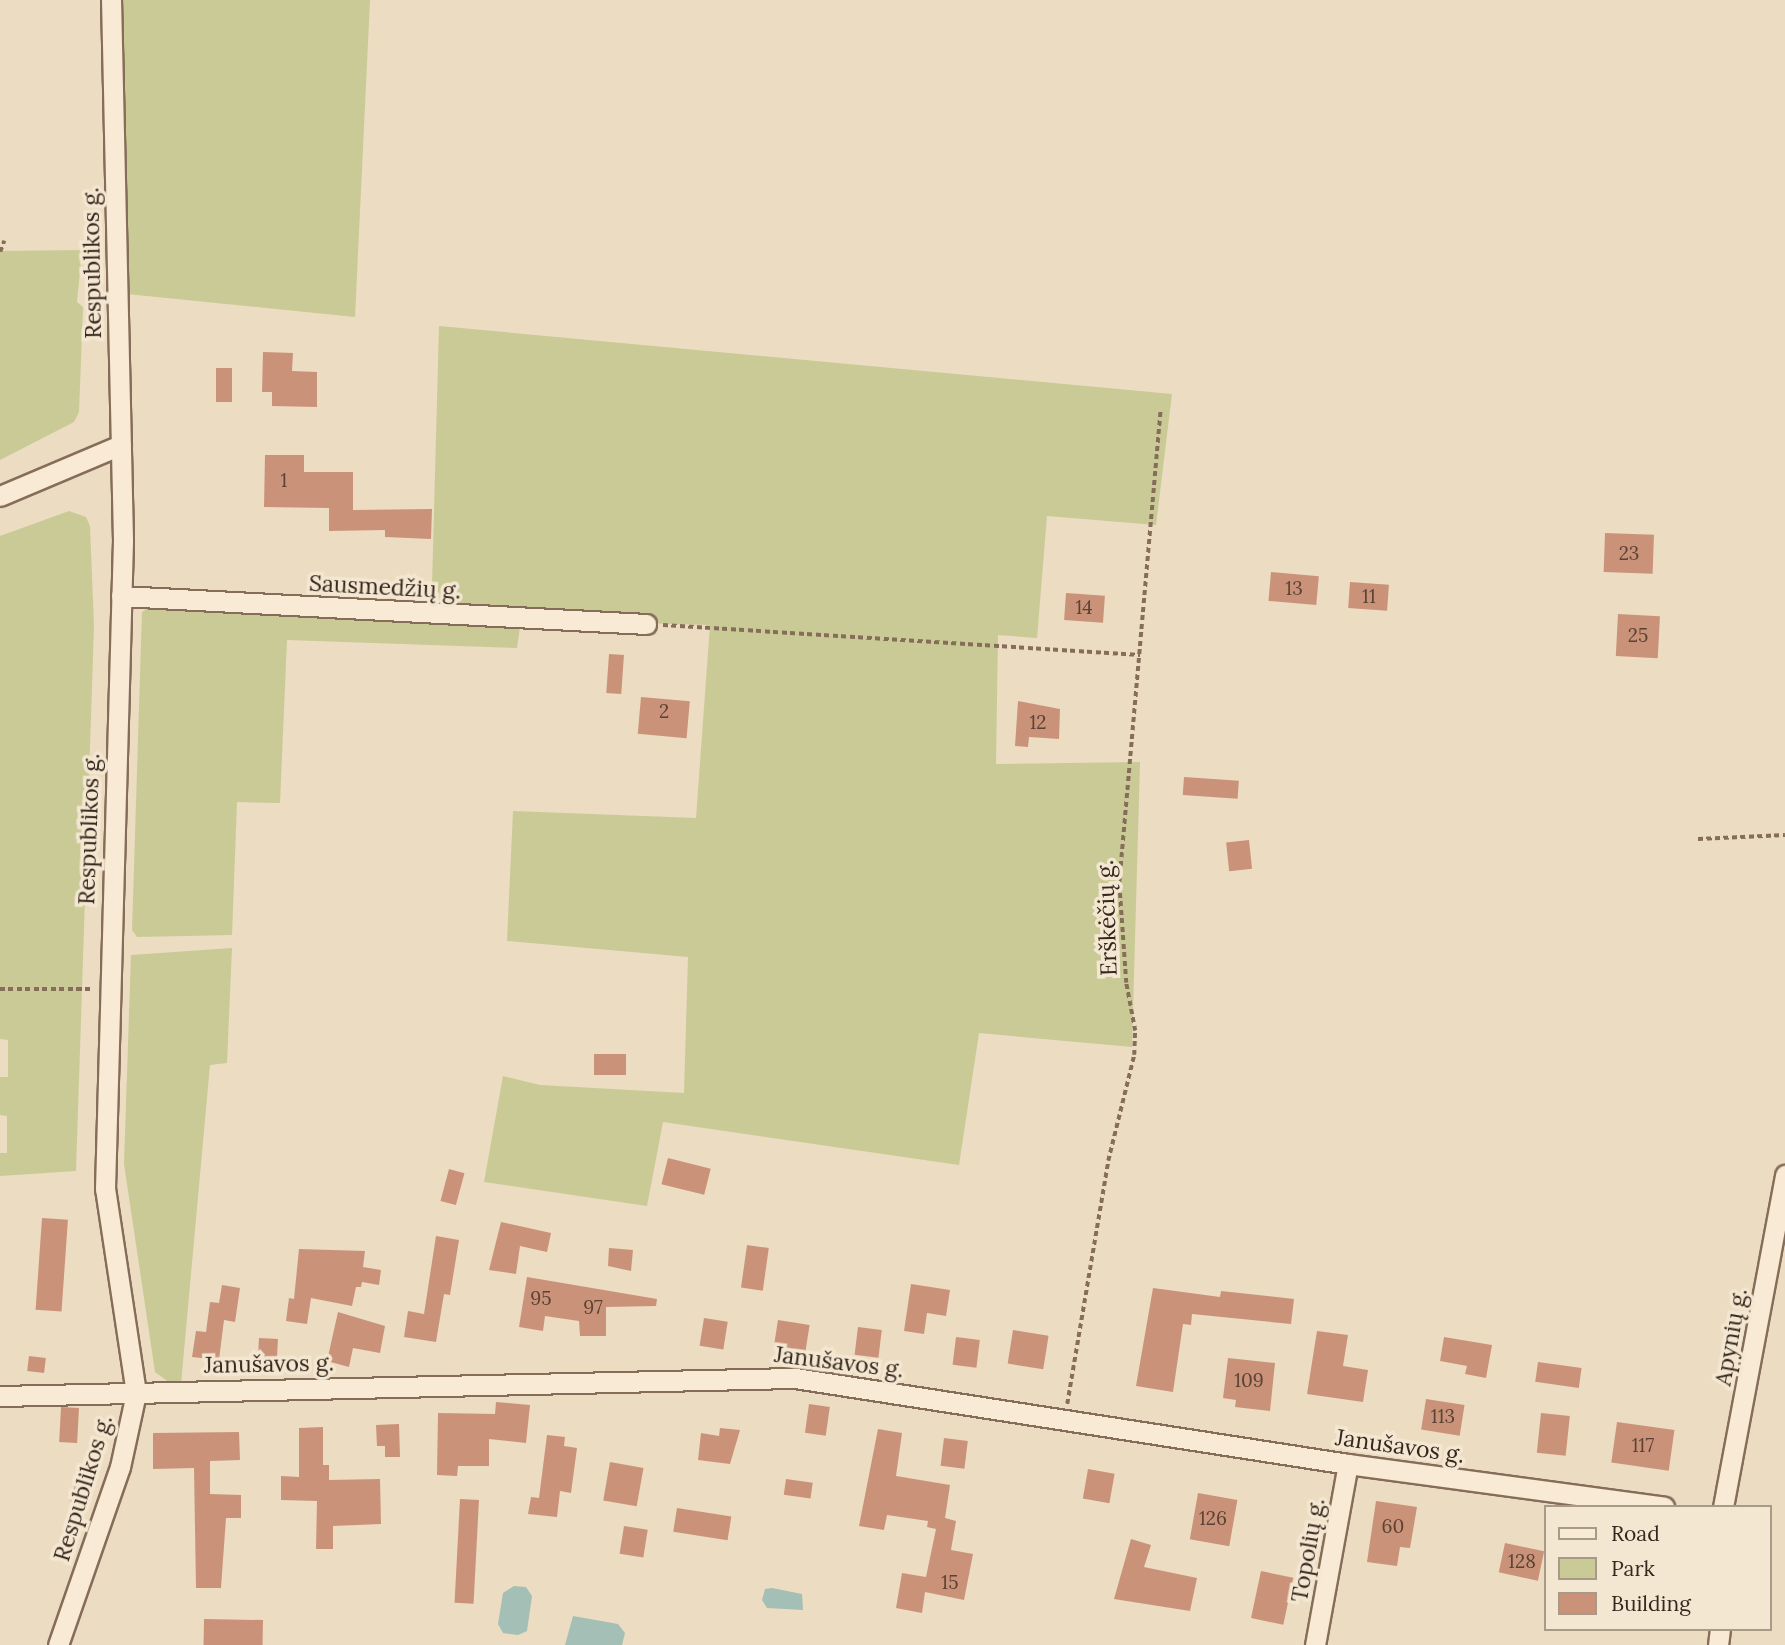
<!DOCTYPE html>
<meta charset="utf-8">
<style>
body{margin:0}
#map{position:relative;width:1785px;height:1645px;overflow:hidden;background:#ecdcc2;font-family:Lora,serif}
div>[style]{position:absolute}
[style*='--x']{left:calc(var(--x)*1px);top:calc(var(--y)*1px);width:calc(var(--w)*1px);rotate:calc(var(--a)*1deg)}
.green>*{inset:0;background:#c9ca96}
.water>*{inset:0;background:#a4bfb5}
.building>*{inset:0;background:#ca9379;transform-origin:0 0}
.path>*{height:3.5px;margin-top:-1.75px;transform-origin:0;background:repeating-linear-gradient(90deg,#866d5a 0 5px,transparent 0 8.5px)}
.roads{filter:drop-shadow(2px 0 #866d5a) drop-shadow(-2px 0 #866d5a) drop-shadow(0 2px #866d5a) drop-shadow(0 -2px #866d5a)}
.minor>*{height:19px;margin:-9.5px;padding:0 9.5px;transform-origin:9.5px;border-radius:9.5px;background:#f8ead5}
span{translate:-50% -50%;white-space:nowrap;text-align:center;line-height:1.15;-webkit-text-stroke:7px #f4e7d1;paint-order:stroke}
.number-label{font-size:19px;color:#5b4235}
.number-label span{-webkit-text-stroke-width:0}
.street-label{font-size:23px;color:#36271e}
.legend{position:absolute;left:1544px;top:1505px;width:228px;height:126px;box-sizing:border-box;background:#f4e7d1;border:2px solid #a89a89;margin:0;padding:9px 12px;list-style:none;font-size:21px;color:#36271e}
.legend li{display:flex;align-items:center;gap:14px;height:35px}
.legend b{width:35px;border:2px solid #a89a89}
</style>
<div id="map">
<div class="green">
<div style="clip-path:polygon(111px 0,370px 0,355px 317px,117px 293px)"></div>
<div style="clip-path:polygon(82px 250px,77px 302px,83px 307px,79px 412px,74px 422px,0 460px,0 251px)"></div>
<div style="clip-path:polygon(439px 326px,1172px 394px,1156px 525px,1047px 516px,1037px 638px,998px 635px,996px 764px,1140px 762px,1132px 1047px,979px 1033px,959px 1165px,663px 1122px,647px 1206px,484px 1182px,503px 1076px,540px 1085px,684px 1093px,688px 957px,507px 941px,513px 811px,696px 818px,710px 625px,521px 620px,517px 648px,287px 640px,280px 803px,237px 802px,232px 935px,137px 937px,132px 930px,142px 612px,149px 607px,431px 623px)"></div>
<div style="clip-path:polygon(69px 511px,86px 517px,90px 526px,94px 626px,76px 1171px,0 1176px,0 1153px,7px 1153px,7px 1116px,0 1115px,0 1077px,8px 1077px,8px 1040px,0 1039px,0 536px)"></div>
<div style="clip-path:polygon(232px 948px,227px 1063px,210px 1065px,181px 1384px,170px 1383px,155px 1372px,124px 1164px,131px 955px)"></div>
</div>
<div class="water">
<div style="clip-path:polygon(514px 1586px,526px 1587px,532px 1596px,527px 1631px,518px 1635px,503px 1633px,498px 1624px,503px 1593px)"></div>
<div style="clip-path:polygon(772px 1588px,802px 1594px,803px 1610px,767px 1608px,762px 1600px,765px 1589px)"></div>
<div style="clip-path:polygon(573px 1616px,618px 1624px,625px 1633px,622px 1645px,565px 1645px)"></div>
</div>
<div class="building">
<div style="clip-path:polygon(263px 352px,293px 353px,292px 371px,317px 372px,317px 407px,272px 406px,272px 392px,262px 392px)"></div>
<div style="left:216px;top:368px;width:16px;height:34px"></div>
<div style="clip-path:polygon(265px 455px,304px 455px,304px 472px,353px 472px,353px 510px,432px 509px,431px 539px,385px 537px,385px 530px,329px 531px,329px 508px,264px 507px)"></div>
<div style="left:1605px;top:533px;width:49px;height:39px;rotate:2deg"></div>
<div style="left:1271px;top:572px;width:48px;height:29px;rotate:5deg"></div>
<div style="left:1350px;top:582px;width:39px;height:26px;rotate:4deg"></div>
<div style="left:1066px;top:593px;width:39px;height:27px;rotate:4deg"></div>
<div style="left:1618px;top:614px;width:42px;height:42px;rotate:3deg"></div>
<div style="left:609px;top:654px;width:15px;height:39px;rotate:4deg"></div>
<div style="left:641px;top:697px;width:49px;height:37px;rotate:5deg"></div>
<div style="clip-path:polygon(1018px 701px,1060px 709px,1059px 739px,1029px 737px,1028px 747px,1015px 746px)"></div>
<div style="left:1184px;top:777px;width:55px;height:18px;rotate:4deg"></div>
<div style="left:1249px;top:840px;width:29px;height:23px;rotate:84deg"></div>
<div style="left:594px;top:1054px;width:32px;height:21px"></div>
<div style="left:668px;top:1158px;width:44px;height:27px;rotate:14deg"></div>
<div style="left:449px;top:1169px;width:16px;height:33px;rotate:15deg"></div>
<div style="left:42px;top:1218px;width:26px;height:92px;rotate:4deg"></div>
<div style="clip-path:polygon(501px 1222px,551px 1233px,547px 1252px,520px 1246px,516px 1274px,489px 1270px)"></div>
<div style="clip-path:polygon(436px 1236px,459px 1240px,450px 1295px,444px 1294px,436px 1342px,404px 1337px,408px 1311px,424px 1314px)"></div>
<div style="left:747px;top:1245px;width:22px;height:43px;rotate:8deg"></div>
<div style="clip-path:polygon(609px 1248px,633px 1250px,631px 1271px,608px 1266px)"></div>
<div style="clip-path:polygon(299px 1249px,365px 1251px,363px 1267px,381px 1270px,379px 1285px,362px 1282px,361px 1287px,356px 1287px,352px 1306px,311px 1298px,307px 1324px,286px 1321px,289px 1298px,294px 1299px)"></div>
<div style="clip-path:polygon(527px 1277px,657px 1299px,656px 1306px,606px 1307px,606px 1336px,580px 1336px,579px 1321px,545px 1316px,543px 1331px,519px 1327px)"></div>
<div style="clip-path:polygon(911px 1284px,950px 1290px,946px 1316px,927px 1313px,924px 1334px,904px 1331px)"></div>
<div style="clip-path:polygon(222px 1285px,240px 1288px,235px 1322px,224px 1320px,219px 1360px,192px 1357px,196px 1331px,206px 1332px,210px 1302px,219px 1303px)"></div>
<div style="clip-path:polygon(1153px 1288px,1220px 1297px,1221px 1291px,1294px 1299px,1291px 1324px,1192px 1314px,1191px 1325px,1183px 1324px,1173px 1392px,1136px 1386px)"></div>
<div style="clip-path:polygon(338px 1312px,385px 1326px,380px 1353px,353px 1348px,349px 1367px,327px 1361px)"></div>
<div style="left:704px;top:1318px;width:24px;height:28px;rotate:9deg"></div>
<div style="left:778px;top:1320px;width:32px;height:26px;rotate:9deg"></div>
<div style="left:858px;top:1327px;width:24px;height:28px;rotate:7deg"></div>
<div style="left:1013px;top:1330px;width:36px;height:34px;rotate:9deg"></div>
<div style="clip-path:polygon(1317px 1331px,1348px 1335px,1343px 1366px,1368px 1370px,1363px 1402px,1307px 1394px)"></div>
<div style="left:956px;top:1337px;width:24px;height:28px;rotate:7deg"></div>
<div style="clip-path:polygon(1444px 1337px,1492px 1345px,1486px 1378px,1465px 1374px,1467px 1366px,1440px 1361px)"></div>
<div style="left:259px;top:1338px;width:19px;height:18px;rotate:3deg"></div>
<div style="left:29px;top:1356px;width:17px;height:15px;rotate:7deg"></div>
<div style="clip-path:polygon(1228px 1358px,1275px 1363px,1270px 1411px,1235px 1407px,1236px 1400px,1223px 1398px)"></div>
<div style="left:1538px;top:1362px;width:44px;height:20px;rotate:8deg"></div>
<div style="left:1426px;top:1399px;width:39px;height:31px;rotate:9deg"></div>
<div style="clip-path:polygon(496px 1402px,530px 1405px,526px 1443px,489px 1439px,489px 1466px,458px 1466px,457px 1476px,437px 1475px,438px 1413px,495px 1414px)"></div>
<div style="left:809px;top:1404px;width:21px;height:29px;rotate:8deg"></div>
<div style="left:61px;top:1407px;width:18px;height:35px;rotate:3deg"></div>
<div style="left:1541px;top:1413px;width:29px;height:40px;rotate:6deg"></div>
<div style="left:1617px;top:1422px;width:58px;height:41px;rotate:8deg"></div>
<div style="clip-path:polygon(399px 1424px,400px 1457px,385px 1457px,385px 1446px,377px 1446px,376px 1425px)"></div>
<div style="clip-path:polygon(323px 1427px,323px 1465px,329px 1465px,329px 1480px,380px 1479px,381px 1524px,333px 1526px,333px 1549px,316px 1549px,317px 1501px,281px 1500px,281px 1476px,299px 1477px,299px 1428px)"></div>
<div style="clip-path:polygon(720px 1428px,740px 1430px,730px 1464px,698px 1460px,701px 1433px,719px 1436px)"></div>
<div style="clip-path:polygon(878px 1429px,902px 1433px,896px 1476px,950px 1485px,945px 1518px,956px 1521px,951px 1550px,973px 1554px,964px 1600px,925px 1592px,922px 1613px,896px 1608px,902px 1573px,926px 1577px,936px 1529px,927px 1527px,928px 1521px,887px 1515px,884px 1530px,859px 1526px)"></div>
<div style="clip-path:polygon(239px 1432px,240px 1460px,210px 1461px,210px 1494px,241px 1495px,241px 1518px,226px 1518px,221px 1588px,196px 1588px,194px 1468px,153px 1469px,153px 1433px)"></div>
<div style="clip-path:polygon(547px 1435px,565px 1437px,564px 1446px,577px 1448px,571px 1493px,560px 1491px,557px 1517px,528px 1514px,531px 1497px,539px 1498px)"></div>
<div style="left:944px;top:1438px;width:24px;height:28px;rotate:7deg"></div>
<div style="left:610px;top:1462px;width:34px;height:39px;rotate:10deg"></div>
<div style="left:1088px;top:1469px;width:27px;height:30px;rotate:10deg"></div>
<div style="left:79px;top:1471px;width:15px;height:32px;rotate:16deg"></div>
<div style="left:786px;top:1479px;width:27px;height:16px;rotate:8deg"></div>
<div style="left:1198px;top:1493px;width:40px;height:47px;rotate:10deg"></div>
<div style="left:460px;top:1499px;width:19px;height:104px;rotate:3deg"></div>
<div style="clip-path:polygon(1376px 1501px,1417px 1507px,1410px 1548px,1400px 1547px,1397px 1566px,1367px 1562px)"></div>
<div style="left:677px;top:1508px;width:55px;height:24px;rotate:9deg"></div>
<div style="left:624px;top:1526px;width:24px;height:28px;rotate:9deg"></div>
<div style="clip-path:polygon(1131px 1539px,1151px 1545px,1144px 1567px,1197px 1578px,1190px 1611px,1114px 1599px)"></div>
<div style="left:1505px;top:1543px;width:40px;height:30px;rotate:12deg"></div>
<div style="left:1261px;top:1571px;width:33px;height:48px;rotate:12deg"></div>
<div style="left:204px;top:1619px;width:59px;height:26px;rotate:1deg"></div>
</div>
<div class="path">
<div style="--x:0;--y:252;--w:12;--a:-70"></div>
<div style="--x:663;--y:625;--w:478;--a:3.6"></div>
<div style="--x:1698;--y:839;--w:87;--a:-2.6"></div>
<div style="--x:0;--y:989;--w:92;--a:0"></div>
<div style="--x:1067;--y:1404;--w:246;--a:-80.4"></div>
<div style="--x:1108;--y:1161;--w:109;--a:-76.2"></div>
<div style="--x:1134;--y:1055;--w:24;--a:-88"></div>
<div style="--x:1135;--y:1031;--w:49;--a:-100.6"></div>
<div style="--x:1126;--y:983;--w:100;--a:-94"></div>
<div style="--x:1119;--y:883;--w:474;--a:-85"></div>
</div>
<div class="roads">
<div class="minor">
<div style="--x:0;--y:496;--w:131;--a:-22.9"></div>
<div style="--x:121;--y:596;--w:526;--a:3.05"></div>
<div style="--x:0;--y:1396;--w:795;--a:-1.3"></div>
<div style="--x:795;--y:1378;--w:560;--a:8.84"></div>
<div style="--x:1348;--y:1464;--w:319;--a:7.7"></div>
<div style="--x:1723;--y:1507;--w:338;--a:-79.4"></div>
<div style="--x:58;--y:1645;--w:188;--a:-70.8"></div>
<div style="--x:120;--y:1467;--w:76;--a:-77.8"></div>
<div style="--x:136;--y:1393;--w:206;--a:-98.6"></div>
<div style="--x:105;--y:1189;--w:649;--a:-88.41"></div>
<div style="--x:123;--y:540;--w:540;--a:-91.27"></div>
<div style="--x:1315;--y:1645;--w:184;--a:-79.7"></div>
<div style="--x:1718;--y:1645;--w:16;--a:-83"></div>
</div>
</div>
<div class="number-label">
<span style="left:284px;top:481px">1</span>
<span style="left:1629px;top:554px">23</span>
<span style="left:1294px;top:589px">13</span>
<span style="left:1369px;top:597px">11</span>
<span style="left:1084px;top:608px">14</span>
<span style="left:1638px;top:636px">25</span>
<span style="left:664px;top:712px">2</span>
<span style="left:1038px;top:723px">12</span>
<span style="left:541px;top:1299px">95</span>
<span style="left:593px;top:1308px">97</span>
<span style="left:1249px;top:1381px">109</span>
<span style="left:1443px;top:1417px">113</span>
<span style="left:1643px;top:1446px">117</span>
<span style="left:1213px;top:1519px">126</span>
<span style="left:1393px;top:1527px">60</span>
<span style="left:1522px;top:1562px">128</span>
<span style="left:950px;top:1583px">15</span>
</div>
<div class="street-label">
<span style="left:92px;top:263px;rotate:-91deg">Respublikos g.</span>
<span style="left:385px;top:587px;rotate:3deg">Sausmedžių g.</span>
<span style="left:89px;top:829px;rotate:-88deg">Respublikos g.</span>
<span style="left:1107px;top:918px;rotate:-92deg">Erškėčių g.</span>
<span style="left:1731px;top:1337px;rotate:-80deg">Apynių g.</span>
<span style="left:839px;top:1362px;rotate:7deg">Janušavos g.</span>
<span style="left:269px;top:1364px;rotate:-1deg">Janušavos g.</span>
<span style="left:1400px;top:1446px;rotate:8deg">Janušavos g.</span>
<span style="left:83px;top:1488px;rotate:-73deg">Respublikos g.</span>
<span style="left:1308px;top:1550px;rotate:-80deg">Topolių g.</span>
</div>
<ul class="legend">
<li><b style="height:9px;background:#f8ead5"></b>Road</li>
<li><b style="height:19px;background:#c9ca96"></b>Park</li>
<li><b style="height:19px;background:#ca9379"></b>Building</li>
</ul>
</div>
